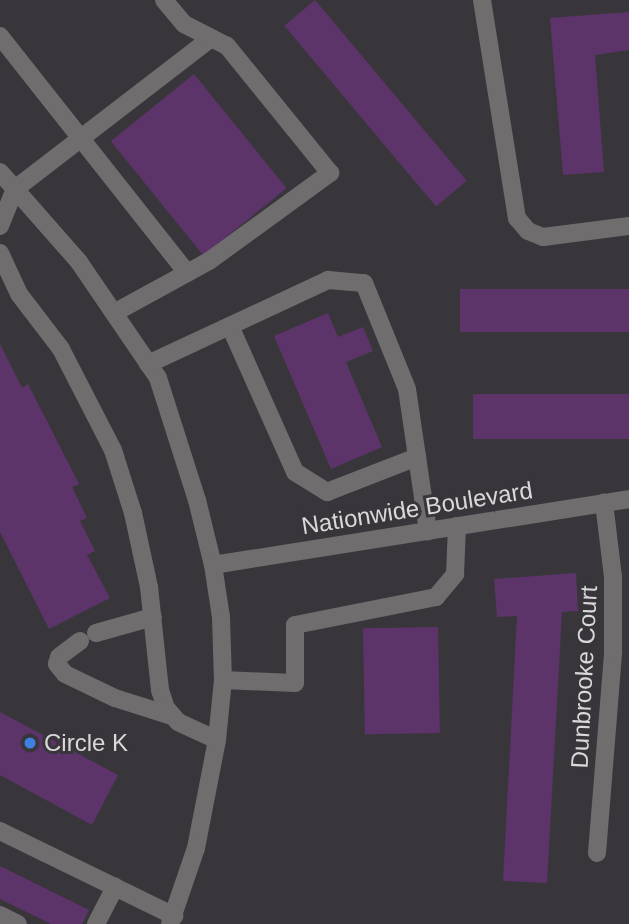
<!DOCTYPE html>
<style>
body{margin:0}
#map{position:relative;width:629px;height:924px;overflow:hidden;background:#39363b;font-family:Helvetica,sans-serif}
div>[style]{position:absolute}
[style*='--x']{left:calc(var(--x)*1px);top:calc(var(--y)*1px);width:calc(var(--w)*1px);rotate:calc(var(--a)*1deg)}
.building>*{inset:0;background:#5c346a;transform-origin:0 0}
.minor>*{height:18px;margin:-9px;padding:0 9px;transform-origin:9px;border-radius:9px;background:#706d6e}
.dots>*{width:19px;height:19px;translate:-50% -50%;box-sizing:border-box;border:4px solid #39363b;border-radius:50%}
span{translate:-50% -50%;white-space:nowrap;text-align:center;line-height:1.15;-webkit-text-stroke:6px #39363b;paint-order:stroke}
.street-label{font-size:24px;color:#dad8db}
.poi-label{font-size:24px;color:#dad8db}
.left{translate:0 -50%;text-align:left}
</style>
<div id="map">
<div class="building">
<div style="left:315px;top:0;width:236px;height:40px;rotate:50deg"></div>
<div style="clip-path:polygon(629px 12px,629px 50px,595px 55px,604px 172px,563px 175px,550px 18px)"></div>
<div style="left:194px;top:74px;width:147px;height:107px;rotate:51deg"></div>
<div style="left:629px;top:289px;width:43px;height:169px;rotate:90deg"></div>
<div style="clip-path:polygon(328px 313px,338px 337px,363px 327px,373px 351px,346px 362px,382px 447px,331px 469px,274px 336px)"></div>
<div style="clip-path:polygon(0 344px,22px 388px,28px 384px,79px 484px,72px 487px,87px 518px,80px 521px,95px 551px,87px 555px,110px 598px,49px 629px,0 532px)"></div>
<div style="left:629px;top:394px;width:45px;height:156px;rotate:90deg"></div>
<div style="clip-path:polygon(576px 573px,578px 611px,562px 612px,547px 883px,503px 881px,517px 616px,497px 617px,494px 579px)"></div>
<div style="left:438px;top:627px;width:106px;height:75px;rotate:89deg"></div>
<div style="clip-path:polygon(0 712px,118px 775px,92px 825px,0 775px)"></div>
<div style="clip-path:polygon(0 866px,89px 910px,82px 924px,51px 924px,0 899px)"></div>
</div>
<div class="minor">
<div style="--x:482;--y:0;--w:221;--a:80.9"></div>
<div style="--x:517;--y:218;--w:17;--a:50"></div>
<div style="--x:528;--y:231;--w:16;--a:22"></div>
<div style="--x:543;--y:237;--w:87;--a:-7.3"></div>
<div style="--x:0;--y:36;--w:302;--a:51.7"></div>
<div style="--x:0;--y:172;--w:120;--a:48.7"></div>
<div style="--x:79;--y:262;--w:140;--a:55.7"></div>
<div style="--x:158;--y:378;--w:128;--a:72.3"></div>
<div style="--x:197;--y:500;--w:67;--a:76.2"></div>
<div style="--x:213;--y:565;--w:53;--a:81.3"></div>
<div style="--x:221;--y:617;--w:63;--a:88.2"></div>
<div style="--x:223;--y:680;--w:60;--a:95.7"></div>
<div style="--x:217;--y:740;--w:110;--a:101"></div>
<div style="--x:196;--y:848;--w:80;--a:108.9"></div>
<div style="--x:0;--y:226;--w:40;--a:-68"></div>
<div style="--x:15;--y:189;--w:247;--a:-37.6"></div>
<div style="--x:0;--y:253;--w:45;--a:65.1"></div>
<div style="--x:19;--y:294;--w:69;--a:52.6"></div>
<div style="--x:61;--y:349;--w:114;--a:62.8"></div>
<div style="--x:113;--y:450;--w:66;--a:72.4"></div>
<div style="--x:133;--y:513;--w:76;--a:77.8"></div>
<div style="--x:149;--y:587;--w:104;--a:83.9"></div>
<div style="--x:160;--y:690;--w:19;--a:72"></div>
<div style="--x:166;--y:708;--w:18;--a:49"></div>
<div style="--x:178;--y:722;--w:43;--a:24.8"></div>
<div style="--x:114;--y:313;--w:108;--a:-28.7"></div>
<div style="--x:209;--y:261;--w:150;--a:-36"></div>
<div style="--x:330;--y:173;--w:164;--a:-129"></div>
<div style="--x:227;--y:46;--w:48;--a:-152.9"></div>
<div style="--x:184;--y:24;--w:31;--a:-130"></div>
<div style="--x:230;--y:326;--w:160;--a:66"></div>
<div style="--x:295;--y:472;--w:38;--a:32"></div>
<div style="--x:327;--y:492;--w:97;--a:-21.3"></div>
<div style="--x:148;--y:364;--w:199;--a:-25"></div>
<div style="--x:328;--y:280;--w:36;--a:5"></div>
<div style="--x:364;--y:283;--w:114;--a:67.9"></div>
<div style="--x:407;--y:389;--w:144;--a:81.6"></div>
<div style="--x:213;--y:565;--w:421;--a:-9"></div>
<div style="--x:96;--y:633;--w:59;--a:-15.7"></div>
<div style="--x:80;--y:641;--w:26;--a:143"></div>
<div style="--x:59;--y:657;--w:7;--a:106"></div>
<div style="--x:57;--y:664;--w:13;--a:51"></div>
<div style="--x:65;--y:674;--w:55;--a:25.6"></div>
<div style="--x:115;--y:698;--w:60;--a:17.5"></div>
<div style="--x:223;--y:680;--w:72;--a:2.4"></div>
<div style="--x:295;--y:683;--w:58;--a:-90"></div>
<div style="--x:295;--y:625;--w:144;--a:-11.2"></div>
<div style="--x:436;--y:597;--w:30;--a:-50"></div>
<div style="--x:455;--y:574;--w:48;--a:-87.6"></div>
<div style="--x:0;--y:831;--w:194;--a:26"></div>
<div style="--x:597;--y:853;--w:202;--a:-85.4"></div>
<div style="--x:613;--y:652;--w:75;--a:-90"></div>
<div style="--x:613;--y:577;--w:75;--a:-96.9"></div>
<div style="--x:0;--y:915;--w:20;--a:27"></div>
<div style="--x:96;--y:924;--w:42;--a:-62.8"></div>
</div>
<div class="dots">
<div style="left:30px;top:743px;background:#3f7fe0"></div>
</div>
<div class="street-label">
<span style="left:417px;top:508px;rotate:-9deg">Nationwide Boulevard</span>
<span style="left:584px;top:677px;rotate:-87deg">Dunbrooke Court</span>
</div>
<div class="poi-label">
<span class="left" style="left:44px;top:743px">Circle K</span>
</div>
</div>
